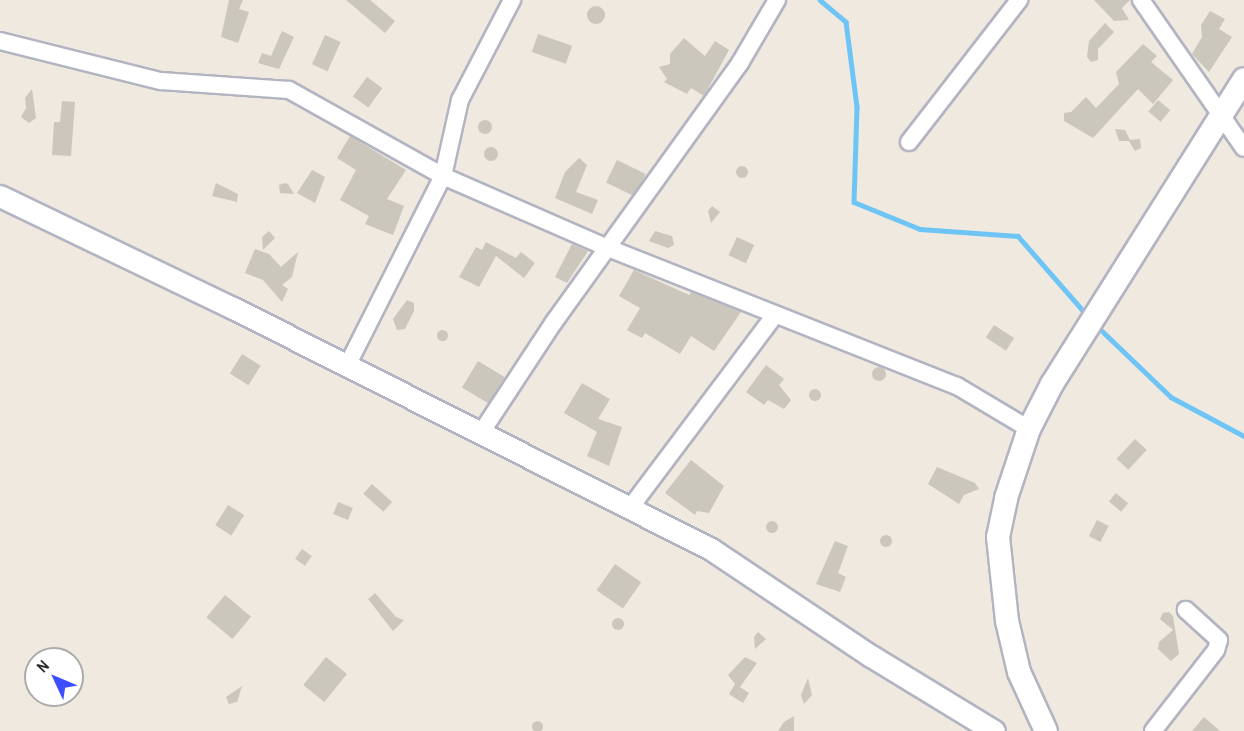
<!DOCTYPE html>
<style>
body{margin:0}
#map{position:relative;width:1244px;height:731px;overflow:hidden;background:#efe9df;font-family:"Archivo Narrow",sans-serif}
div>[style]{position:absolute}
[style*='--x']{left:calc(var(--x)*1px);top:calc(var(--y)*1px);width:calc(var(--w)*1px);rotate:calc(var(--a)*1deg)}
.stream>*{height:4.5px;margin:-2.25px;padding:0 2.25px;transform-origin:2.25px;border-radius:2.25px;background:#6ec5f5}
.building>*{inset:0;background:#cbc7bd;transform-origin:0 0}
.round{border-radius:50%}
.roads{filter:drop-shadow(2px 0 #b3b4c1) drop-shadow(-2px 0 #b3b4c1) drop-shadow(0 2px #b3b4c1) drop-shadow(0 -2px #b3b4c1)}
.minor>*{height:16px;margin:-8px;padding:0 8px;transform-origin:8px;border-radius:8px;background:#fff}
.tertiary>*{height:21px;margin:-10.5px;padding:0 10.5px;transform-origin:10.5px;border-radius:10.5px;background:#fff}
.secondary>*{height:22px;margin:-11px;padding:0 11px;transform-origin:11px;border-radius:11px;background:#fff}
span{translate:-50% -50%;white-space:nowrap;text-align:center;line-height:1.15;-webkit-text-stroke:4.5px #fff;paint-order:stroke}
.north{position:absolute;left:24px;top:647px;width:60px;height:60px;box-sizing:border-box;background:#fff;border:2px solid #ababab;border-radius:50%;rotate:314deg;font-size:16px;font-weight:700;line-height:24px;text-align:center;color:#2d2d2d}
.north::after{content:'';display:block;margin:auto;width:21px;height:27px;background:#3c4eff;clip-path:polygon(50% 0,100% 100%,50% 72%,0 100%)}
</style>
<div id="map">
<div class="stream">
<div style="--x:820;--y:0;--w:34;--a:40"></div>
<div style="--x:846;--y:22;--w:86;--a:82.6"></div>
<div style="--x:857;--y:107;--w:95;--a:91.8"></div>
<div style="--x:854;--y:202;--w:71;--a:22.2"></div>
<div style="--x:920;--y:229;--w:98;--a:4.1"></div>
<div style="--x:1018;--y:236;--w:105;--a:48.9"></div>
<div style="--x:1096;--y:325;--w:104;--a:43.8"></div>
<div style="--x:1171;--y:397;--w:83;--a:28.1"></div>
</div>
<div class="building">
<div style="clip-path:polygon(229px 0,243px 0,239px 9px,249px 12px,238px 43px,221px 37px)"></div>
<div style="clip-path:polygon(346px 0,370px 0,395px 21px,385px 33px)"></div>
<div style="clip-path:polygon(1094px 0,1130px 0,1122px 8px,1129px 20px,1114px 21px)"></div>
<div class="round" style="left:587px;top:6px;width:18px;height:18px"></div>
<div style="clip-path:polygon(1210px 11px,1225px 19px,1219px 29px,1232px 37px,1209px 72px,1192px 54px,1202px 37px,1201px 25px)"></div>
<div style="clip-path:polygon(1105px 23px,1114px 32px,1098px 49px,1098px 60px,1091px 62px,1087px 57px,1089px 41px)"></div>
<div style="clip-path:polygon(282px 31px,294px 37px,279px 69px,258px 63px,262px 53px,271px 56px)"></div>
<div style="left:538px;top:34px;width:36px;height:19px;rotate:19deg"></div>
<div style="left:325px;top:35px;width:17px;height:32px;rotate:24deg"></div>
<div style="clip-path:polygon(684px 38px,705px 56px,715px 41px,729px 50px,704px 96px,691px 88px,687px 94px,664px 82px,667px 79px,659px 67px,670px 64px,670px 54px)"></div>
<div style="clip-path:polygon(1143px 44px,1157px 56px,1151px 62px,1173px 80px,1153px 104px,1138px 89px,1093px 138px,1064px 121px,1064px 113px,1071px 112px,1086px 97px,1096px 108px,1119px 84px,1116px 72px)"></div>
<div style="left:367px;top:77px;width:19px;height:24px;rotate:36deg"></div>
<div style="clip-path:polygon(32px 89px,36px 118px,29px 123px,21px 117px,26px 108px,25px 98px)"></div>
<div style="left:1158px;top:100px;width:16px;height:15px;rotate:40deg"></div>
<div style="clip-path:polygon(62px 101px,75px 102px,71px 156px,52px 155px,54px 122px,60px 122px)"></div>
<div class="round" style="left:478px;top:120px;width:14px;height:14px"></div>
<div style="clip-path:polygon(1115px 129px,1125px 130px,1130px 140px,1140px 139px,1141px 148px,1135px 151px,1129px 141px,1119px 141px)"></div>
<div style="clip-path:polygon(350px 136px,406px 170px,387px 199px,404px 206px,393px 235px,365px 224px,369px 216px,340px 200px,356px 170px,337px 158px)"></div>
<div class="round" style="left:484px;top:147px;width:14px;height:14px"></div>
<div style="clip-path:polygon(579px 158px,587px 165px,576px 192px,598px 200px,592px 214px,555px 198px,565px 172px)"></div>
<div style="left:617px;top:160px;width:32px;height:25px;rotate:26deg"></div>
<div class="round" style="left:736px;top:166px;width:12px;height:12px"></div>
<div style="clip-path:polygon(312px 170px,325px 177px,315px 203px,297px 193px)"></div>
<div style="clip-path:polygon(216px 183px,238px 194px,237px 202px,212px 196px)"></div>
<div style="clip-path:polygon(285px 183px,288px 184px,294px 194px,280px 193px,279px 185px)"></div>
<div style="clip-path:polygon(712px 206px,720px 212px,711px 223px,708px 211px)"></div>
<div style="clip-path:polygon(269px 231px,275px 238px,263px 250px,262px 237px)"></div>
<div style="clip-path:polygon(655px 231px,672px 236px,674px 245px,668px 248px,649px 241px)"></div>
<div style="left:737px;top:237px;width:19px;height:20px;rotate:25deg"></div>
<div style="clip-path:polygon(486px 242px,516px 258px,521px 252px,535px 263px,524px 278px,496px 256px,479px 287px,459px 277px,476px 247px,482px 250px)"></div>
<div style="clip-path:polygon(572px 244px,588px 251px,567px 283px,555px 277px)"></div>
<div style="clip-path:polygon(255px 249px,269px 254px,281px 267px,298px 252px,292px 277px,282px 285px,288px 289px,282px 302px,263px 280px,245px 273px)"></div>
<div style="clip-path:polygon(634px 270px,689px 295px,691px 292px,741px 312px,714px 351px,691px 336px,680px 354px,645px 333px,642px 338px,627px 330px,640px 308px,619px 296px)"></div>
<div style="clip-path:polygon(407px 300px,414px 303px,414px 311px,405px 329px,397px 330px,393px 319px)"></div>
<div style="left:994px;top:325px;width:24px;height:15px;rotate:33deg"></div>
<div class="round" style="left:436.5px;top:329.5px;width:11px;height:11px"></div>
<div style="left:242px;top:354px;width:22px;height:23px;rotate:32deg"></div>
<div style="left:478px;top:361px;width:31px;height:31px;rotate:31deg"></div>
<div style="clip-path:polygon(766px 365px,784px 379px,779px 385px,791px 400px,784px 409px,768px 400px,764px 405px,746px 392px)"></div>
<div class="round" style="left:872px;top:367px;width:14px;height:14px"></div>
<div style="clip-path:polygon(582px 383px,610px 399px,598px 419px,622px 427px,609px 466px,587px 456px,597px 432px,564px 413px)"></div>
<div class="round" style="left:809px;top:389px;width:12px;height:12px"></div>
<div style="left:1135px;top:439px;width:16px;height:27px;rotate:43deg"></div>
<div style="clip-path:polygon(691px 460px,724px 486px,709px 513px,697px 511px,695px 515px,665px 493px)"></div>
<div style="clip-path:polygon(937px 467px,975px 483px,979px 489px,964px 495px,959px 504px,928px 484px)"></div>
<div style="left:372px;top:484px;width:27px;height:13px;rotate:42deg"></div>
<div style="left:1116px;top:493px;width:16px;height:11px;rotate:40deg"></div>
<div style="left:338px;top:502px;width:16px;height:13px;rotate:22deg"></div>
<div style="left:228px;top:505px;width:19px;height:24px;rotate:32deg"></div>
<div style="left:1097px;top:520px;width:13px;height:18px;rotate:27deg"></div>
<div class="round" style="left:766px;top:521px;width:12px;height:12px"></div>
<div class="round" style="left:880px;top:535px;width:12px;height:12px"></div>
<div style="clip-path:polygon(835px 541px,848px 546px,838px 573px,846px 577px,840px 592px,816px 584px)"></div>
<div style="left:302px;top:549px;width:12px;height:12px;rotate:35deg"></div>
<div style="left:615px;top:564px;width:32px;height:32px;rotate:35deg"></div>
<div style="clip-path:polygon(375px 593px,396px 617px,404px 620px,393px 631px,368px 599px)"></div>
<div style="left:225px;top:595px;width:34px;height:29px;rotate:40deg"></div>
<div style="clip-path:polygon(1169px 612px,1173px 616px,1179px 654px,1171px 661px,1158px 649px,1159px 642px,1173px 630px,1160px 619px,1163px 613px)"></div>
<div class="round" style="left:612px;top:618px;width:12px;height:12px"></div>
<div style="clip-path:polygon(758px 632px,766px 639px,755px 649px,754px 637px)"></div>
<div style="left:326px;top:657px;width:27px;height:36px;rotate:39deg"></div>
<div style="clip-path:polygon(745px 657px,757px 663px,740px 687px,749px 693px,743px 703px,729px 694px,735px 684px,728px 675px)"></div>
<div style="clip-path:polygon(808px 678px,812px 695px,804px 704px,801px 695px)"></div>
<div style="clip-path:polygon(242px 686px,237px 702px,229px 704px,226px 697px)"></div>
<div style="clip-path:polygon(794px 716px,794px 731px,778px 731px,784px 722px)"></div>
<div style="clip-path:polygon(1204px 717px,1220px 731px,1192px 731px)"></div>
<div class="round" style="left:531.5px;top:720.5px;width:11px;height:11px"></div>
</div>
<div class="roads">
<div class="minor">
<div style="--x:1141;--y:0;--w:180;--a:55.2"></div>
<div style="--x:0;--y:41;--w:166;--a:14"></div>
<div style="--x:161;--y:81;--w:128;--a:4"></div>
<div style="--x:289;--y:90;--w:176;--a:29.2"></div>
<div style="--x:443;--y:176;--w:180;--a:23.6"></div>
<div style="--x:608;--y:248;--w:375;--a:21.6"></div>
<div style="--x:957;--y:386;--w:84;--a:30.8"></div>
<div style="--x:909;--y:142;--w:180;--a:-52.2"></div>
<div style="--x:347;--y:366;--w:213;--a:-63.2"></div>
<div style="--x:443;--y:176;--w:78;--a:-77.4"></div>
<div style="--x:460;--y:100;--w:113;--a:-62.5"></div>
<div style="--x:481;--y:433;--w:133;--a:-56.7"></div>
<div style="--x:554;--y:322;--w:319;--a:-54.3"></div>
<div style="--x:740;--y:63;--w:73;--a:-59.6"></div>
<div style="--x:630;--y:508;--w:241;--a:-53.1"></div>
<div style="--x:1153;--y:731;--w:103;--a:-52.1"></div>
<div style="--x:1216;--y:650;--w:10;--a:-73"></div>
<div style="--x:1219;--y:640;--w:45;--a:-137.7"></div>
</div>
<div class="tertiary">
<div style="--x:0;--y:196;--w:259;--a:25.7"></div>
<div style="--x:233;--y:308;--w:535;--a:26.76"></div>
<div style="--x:711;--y:549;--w:192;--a:33.8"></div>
<div style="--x:871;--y:656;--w:144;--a:31.4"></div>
</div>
<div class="secondary">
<div style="--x:1046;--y:731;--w:65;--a:-114.6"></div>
<div style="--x:1019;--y:672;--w:52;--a:-103.2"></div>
<div style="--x:1007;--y:621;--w:84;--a:-96.1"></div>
<div style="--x:998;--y:537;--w:40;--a:-78"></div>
<div style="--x:1006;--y:498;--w:73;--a:-71.6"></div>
<div style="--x:1029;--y:429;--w:51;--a:-62.9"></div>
<div style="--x:1052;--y:384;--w:360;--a:-57.8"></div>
</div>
</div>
<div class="north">N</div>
</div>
